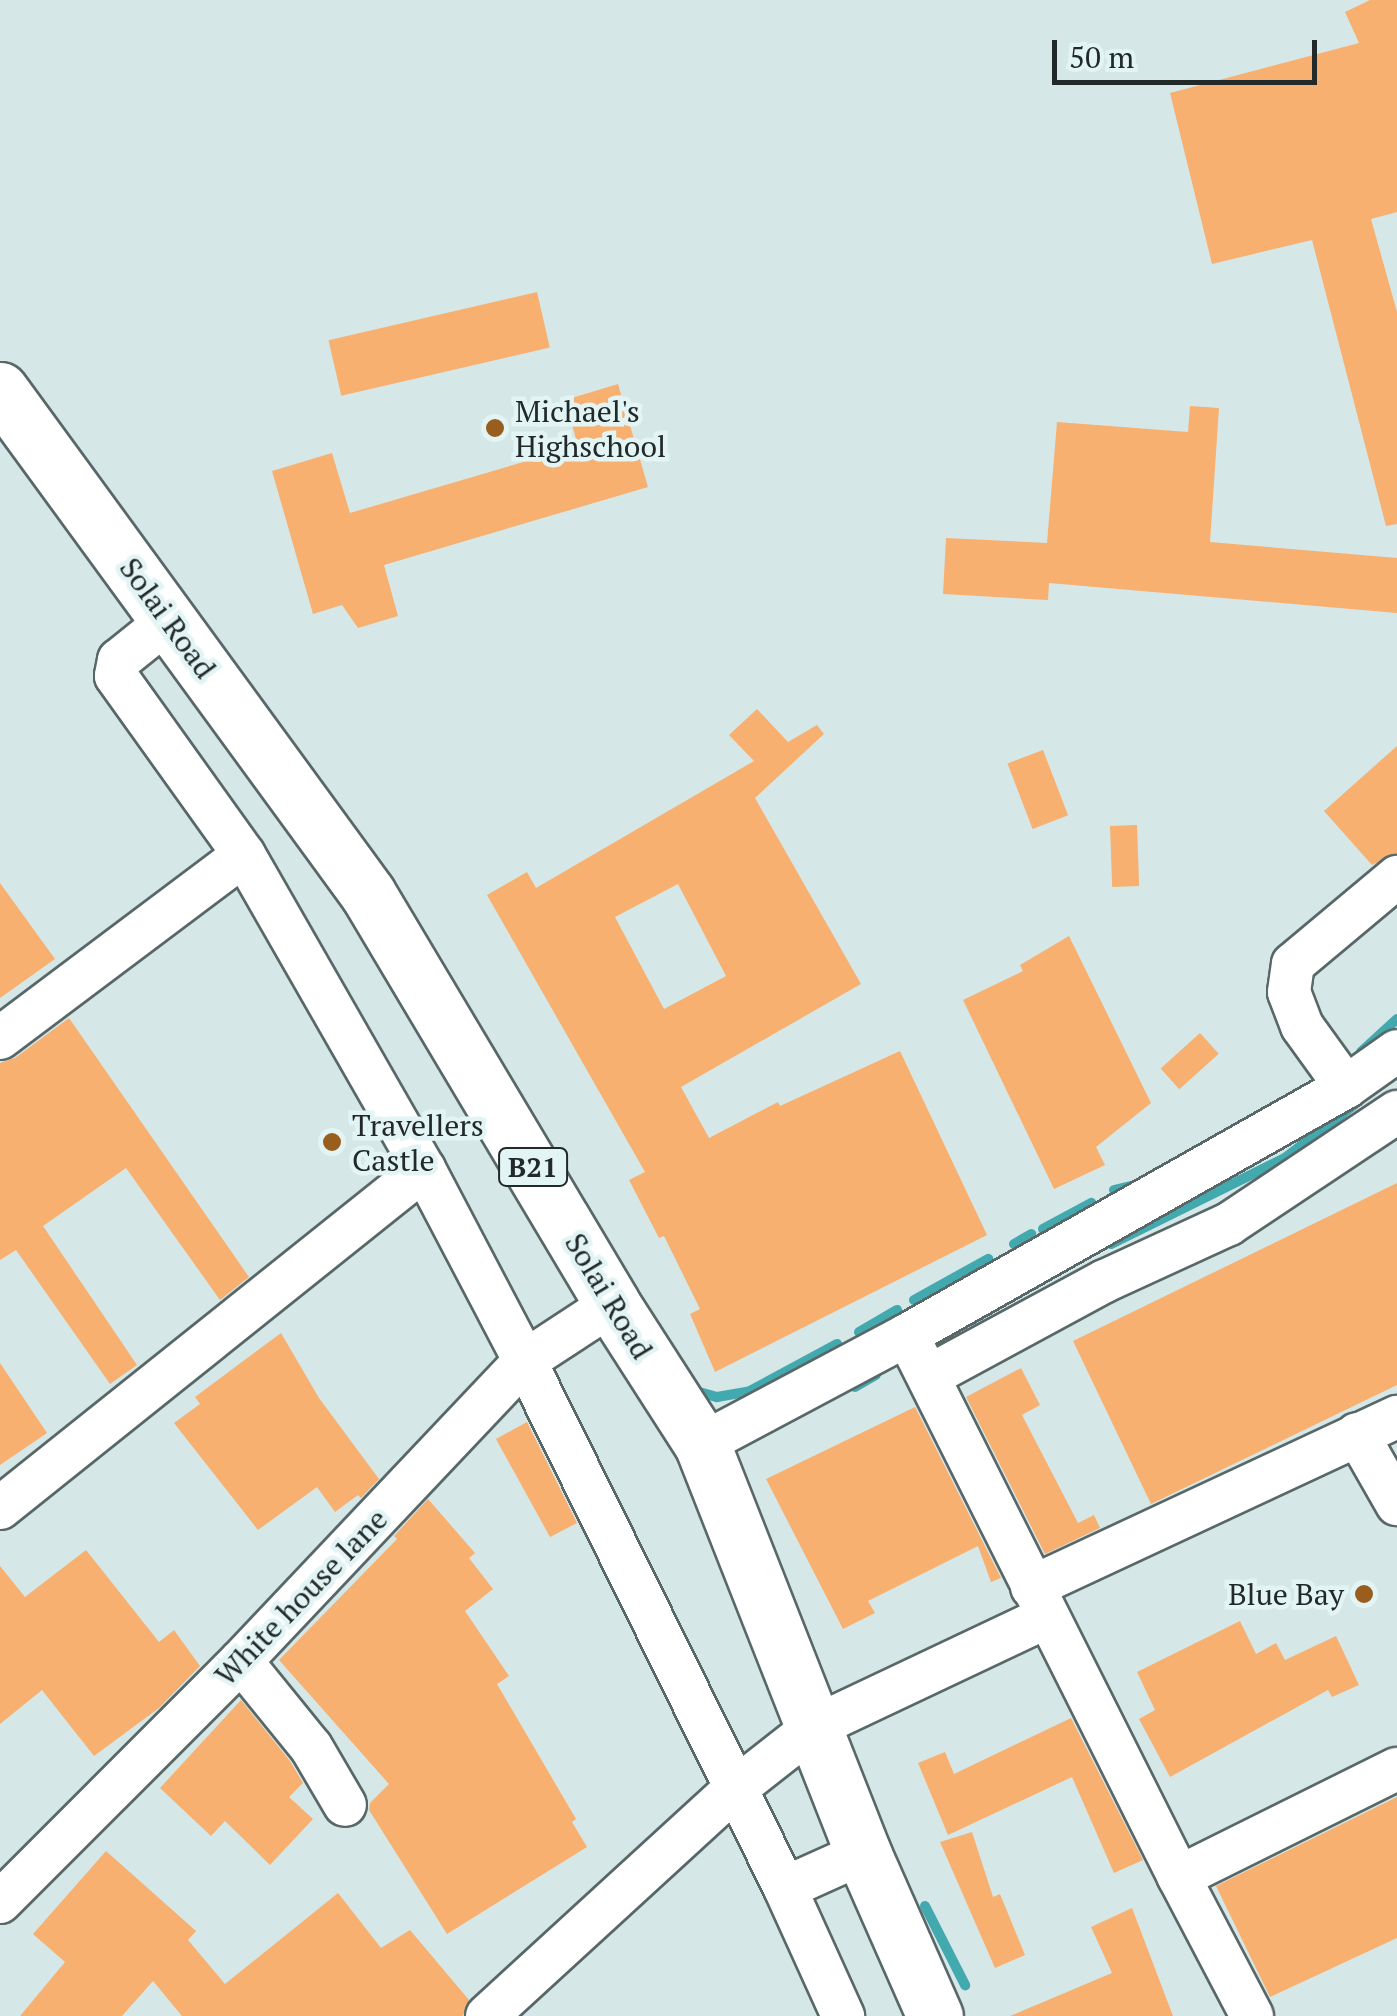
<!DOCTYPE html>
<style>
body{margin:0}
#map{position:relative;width:1397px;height:2016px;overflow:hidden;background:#d6e7e8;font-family:"PT Serif",serif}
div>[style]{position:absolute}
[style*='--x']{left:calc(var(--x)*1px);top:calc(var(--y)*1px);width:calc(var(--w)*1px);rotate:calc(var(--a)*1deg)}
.stream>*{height:10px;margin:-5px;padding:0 5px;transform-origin:5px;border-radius:5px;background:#42a9af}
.building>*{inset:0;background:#f7b06f;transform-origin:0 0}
.roads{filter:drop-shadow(2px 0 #586768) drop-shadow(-2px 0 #586768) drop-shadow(0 2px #586768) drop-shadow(0 -2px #586768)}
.minor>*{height:42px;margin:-21px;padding:0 21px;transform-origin:21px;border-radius:21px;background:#fff}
.highway>*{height:55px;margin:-27.5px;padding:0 27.5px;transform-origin:27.5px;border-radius:27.5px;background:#fff}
.dots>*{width:28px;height:28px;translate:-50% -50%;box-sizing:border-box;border:5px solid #e3f4f5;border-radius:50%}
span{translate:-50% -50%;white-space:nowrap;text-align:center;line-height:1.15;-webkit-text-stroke:9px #e3f4f5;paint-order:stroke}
.shield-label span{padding:2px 8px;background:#e3f4f5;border:2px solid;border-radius:8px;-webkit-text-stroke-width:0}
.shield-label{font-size:28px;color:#222929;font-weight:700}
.poi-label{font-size:30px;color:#222929}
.left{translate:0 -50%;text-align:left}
.right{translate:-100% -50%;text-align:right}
.street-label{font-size:30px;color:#222929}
.scale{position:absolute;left:1052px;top:40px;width:265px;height:45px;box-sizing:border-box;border:5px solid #222929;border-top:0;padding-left:12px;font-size:30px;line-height:35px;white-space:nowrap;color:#222929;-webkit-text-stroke:8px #e3f4f5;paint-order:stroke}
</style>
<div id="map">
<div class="stream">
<div style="--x:1361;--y:1052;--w:49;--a:-42.5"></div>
<div style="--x:1114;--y:1190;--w:18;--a:-13"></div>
<div style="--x:1043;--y:1229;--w:55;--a:-28.4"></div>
<div style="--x:1014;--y:1244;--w:20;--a:-30"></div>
<div style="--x:1111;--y:1244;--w:194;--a:-26.3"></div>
<div style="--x:1285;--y:1158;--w:88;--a:-37.6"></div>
<div style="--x:914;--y:1300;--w:85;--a:-29"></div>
<div style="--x:859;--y:1332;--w:44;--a:-30.1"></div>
<div style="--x:855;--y:1387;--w:24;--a:-30"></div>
<div style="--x:692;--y:1390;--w:26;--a:16"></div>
<div style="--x:717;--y:1397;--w:34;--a:-10"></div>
<div style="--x:750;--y:1391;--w:99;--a:-28.4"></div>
<div style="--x:925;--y:1906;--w:89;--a:63.1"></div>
</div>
<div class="building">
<div style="clip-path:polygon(1370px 0,1397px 0,1397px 212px,1371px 219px,1397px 312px,1397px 524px,1386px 526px,1312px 240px,1212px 264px,1170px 93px,1359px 43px,1345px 12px)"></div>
<div style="left:537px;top:292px;width:57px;height:214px;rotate:77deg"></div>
<div style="clip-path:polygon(618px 384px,648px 487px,384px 565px,398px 616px,358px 628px,342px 605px,313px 614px,272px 471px,332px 453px,350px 513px,578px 446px,565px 400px)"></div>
<div style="clip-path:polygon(1190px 406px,1219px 408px,1210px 542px,1397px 558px,1397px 613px,1049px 583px,1048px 600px,943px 594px,946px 538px,1047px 543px,1057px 422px,1188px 432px)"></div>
<div style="clip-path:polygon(evenodd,757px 709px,788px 742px,817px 725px,824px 734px,755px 798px,861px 984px,681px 1087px,709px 1138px,778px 1102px,780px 1106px,900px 1051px,987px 1235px,715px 1372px,690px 1314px,700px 1309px,664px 1236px,659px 1238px,629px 1180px,645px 1172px,487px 895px,527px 872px,536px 888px,754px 761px,729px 735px,757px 709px,678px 884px,726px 976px,664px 1009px,615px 917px,678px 884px)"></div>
<div style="clip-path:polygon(1397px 746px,1397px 853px,1372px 865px,1324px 811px)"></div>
<div style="left:1043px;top:750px;width:70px;height:38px;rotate:69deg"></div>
<div style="left:1137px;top:825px;width:61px;height:27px;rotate:88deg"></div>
<div style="clip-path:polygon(0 883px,55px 959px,0 998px)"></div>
<div style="clip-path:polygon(1069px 936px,1151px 1103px,1096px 1147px,1105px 1165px,1054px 1189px,963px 1000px,1023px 971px,1020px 965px)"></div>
<div style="clip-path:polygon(69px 1018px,249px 1277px,220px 1300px,126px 1168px,43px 1226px,137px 1365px,110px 1384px,16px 1250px,0 1260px,0 1063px,15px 1058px)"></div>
<div style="left:1200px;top:1033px;width:28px;height:53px;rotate:48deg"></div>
<div style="clip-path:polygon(1397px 1183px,1397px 1385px,1151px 1504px,1073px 1341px)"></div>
<div style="clip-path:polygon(281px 1333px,319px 1398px,379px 1479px,361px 1498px,358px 1495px,335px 1512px,317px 1487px,258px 1530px,174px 1423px,200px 1404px,195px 1397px)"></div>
<div style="clip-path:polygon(0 1363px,47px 1433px,0 1465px)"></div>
<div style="clip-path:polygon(1021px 1368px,1040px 1405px,1022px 1415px,1078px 1523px,1094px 1515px,1100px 1528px,1045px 1554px,966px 1397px)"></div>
<div style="clip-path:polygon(915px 1407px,1001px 1578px,991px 1582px,978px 1546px,868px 1601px,875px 1613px,843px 1629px,766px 1479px)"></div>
<div style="clip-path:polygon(527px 1422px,577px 1523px,550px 1537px,496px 1439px)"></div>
<div style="clip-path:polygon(428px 1499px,475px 1553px,469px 1558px,493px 1589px,465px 1611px,509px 1676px,497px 1684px,576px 1819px,572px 1822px,587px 1847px,447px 1934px,369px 1810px,370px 1803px,389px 1784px,279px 1660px,397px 1539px,394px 1536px)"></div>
<div style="clip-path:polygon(86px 1550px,159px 1642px,174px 1630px,200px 1666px,159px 1708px,94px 1756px,42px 1690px,0 1724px,0 1566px,25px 1597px)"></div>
<div style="clip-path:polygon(1240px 1621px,1256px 1654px,1276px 1643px,1285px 1660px,1336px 1636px,1359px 1685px,1332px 1697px,1328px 1690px,1170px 1777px,1139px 1719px,1155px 1710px,1137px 1672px)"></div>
<div style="clip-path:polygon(241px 1700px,290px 1761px,303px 1783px,289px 1797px,313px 1819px,270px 1865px,225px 1821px,211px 1836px,160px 1788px)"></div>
<div style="clip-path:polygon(1071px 1718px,1143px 1860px,1114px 1873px,1072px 1777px,948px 1835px,918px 1763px,945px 1752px,954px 1774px)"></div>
<div style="clip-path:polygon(1397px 1797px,1397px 1938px,1270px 1997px,1216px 1886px)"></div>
<div style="clip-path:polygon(972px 1832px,993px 1897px,1000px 1894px,1025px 1955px,995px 1968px,940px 1842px)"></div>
<div style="clip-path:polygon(106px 1851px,196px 1931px,188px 1940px,225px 1984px,338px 1893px,381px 1948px,410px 1930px,469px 2000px,463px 2016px,182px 2016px,153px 1981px,122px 2016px,20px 2016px,65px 1962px,33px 1934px)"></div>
<div style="clip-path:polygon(1132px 1908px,1173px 2016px,1010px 2016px,1112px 1973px,1091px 1927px)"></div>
</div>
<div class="roads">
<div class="minor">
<div style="--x:169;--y:620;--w:64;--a:141.3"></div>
<div style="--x:119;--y:660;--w:16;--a:101"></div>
<div style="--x:116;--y:676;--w:220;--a:54.4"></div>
<div style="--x:244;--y:855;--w:362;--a:60.2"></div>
<div style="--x:424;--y:1169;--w:217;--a:62.3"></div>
<div style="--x:525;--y:1361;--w:588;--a:63.74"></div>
<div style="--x:785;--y:1888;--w:85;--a:-24.2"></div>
<div style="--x:0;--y:1038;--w:305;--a:-36.9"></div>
<div style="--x:1346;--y:1087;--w:75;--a:-125.8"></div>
<div style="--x:1302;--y:1026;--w:36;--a:-111"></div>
<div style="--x:1289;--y:992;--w:28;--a:-82"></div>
<div style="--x:1293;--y:964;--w:136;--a:-39.9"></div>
<div style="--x:907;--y:1335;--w:606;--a:63.35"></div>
<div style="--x:1179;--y:1877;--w:243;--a:-26.4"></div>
<div style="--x:931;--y:1375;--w:198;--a:-28.4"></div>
<div style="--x:1105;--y:1281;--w:136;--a:-24.7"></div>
<div style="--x:1229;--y:1224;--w:202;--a:-33.7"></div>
<div style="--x:1357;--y:1434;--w:81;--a:60.3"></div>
<div style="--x:702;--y:1444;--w:232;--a:-28"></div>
<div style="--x:907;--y:1335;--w:504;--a:-29.46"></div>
<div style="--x:1346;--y:1087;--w:62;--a:-35.2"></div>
<div style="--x:0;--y:1508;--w:543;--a:-38.64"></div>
<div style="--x:1032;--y:1587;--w:403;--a:-25"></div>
<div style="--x:241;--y:1661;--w:111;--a:50.9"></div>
<div style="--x:311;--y:1747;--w:67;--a:59.6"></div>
<div style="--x:1179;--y:1877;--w:157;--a:62.3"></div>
<div style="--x:785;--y:1888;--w:141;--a:65.6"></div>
<div style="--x:0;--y:1902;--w:341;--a:-45"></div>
<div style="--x:241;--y:1661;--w:413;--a:-46.6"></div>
<div style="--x:525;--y:1361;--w:104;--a:-33.2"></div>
<div style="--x:487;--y:2016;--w:336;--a:-42.5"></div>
<div style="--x:735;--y:1789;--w:100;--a:-38.1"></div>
<div style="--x:814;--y:1727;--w:258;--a:-25.3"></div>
</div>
<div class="highway">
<div style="--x:0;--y:390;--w:624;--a:53.86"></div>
<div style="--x:368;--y:894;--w:477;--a:59.2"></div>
<div style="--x:612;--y:1304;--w:166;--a:57.3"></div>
<div style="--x:702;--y:1444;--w:440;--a:68.5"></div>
<div style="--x:863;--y:1853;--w:178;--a:66.2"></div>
</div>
</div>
<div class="dots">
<div style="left:495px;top:428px;background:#995e1e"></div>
<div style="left:332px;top:1142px;background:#995e1e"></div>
<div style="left:1364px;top:1594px;background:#995e1e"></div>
</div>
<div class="shield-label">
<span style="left:533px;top:1167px">B21</span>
</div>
<div class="poi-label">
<span class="left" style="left:515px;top:428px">Michael's<br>Highschool</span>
<span class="left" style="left:352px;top:1142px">Travellers<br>Castle</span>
<span class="right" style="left:1344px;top:1594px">Blue Bay</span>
</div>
<div class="street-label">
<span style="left:168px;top:618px;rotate:54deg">Solai Road</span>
<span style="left:609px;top:1296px;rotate:59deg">Solai Road</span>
<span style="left:301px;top:1597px;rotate:-46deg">White house lane</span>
</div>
<div class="scale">50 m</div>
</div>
